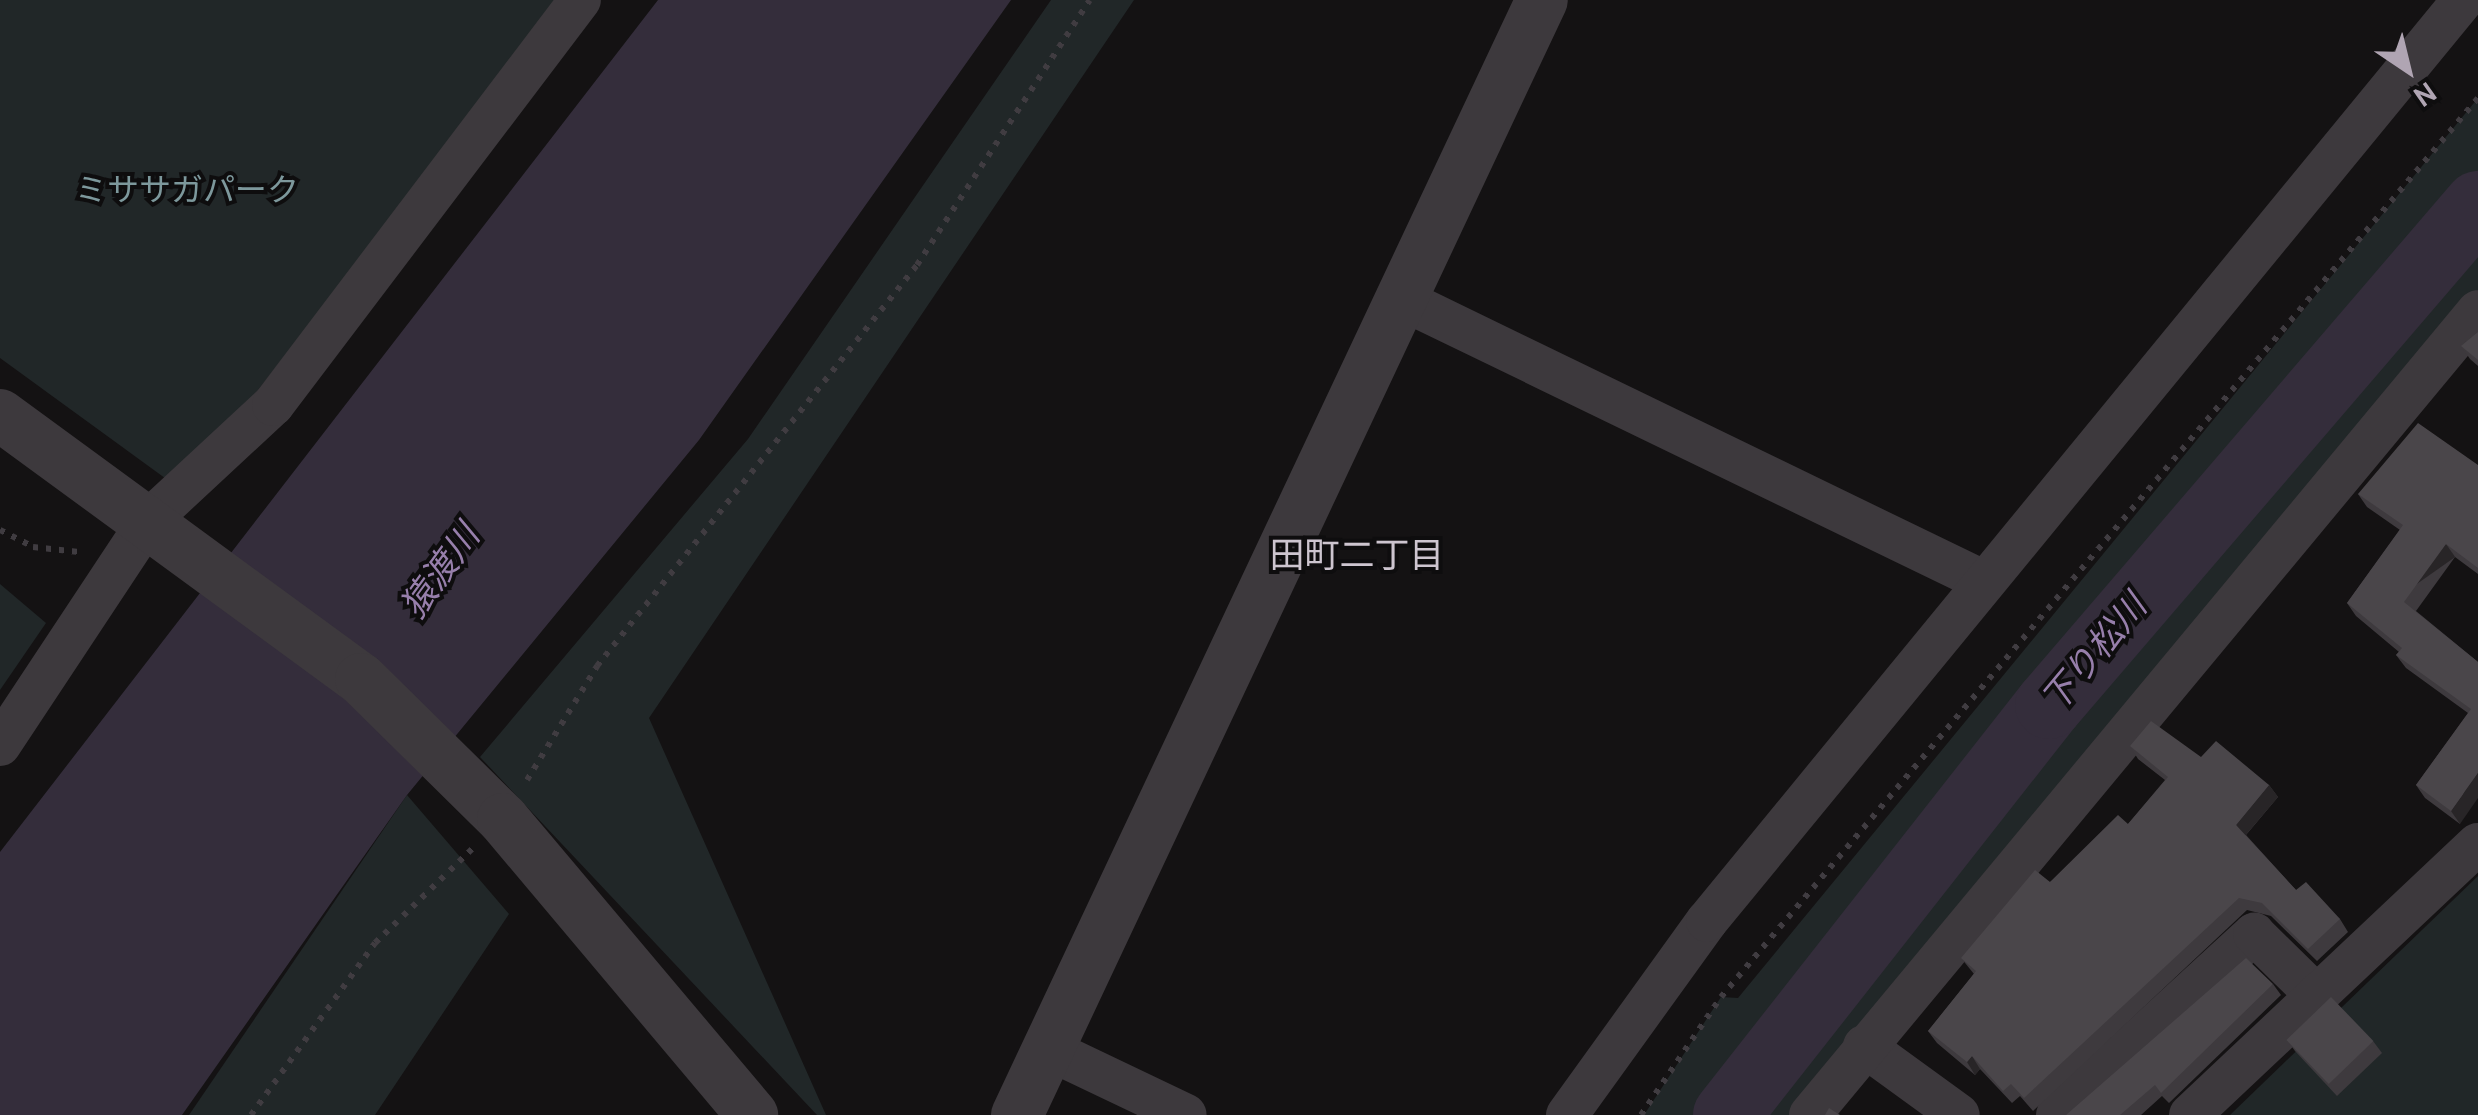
<!DOCTYPE html>
<meta charset="utf-8">
<style>
body{margin:0}
#map{position:relative;width:2478px;height:1115px;overflow:hidden;background:#141213;font-family:Cabin,"Noto Sans JP",sans-serif}
div>[style]{position:absolute}
[style*='--x']{left:calc(var(--x)*1px);top:calc(var(--y)*1px);width:calc(var(--w)*1px);rotate:calc(var(--a)*1deg)}
.green>*{inset:0;background:#212728}
.water>*{inset:0;background:#342d3b}
.river>*{height:68px;margin:-34px;padding:0 34px;transform-origin:34px;border-radius:34px;background:#342d3b}
.path>*{height:6px;margin-top:-3px;transform-origin:0;background:repeating-linear-gradient(90deg,#403c41 0 5px,transparent 0 13px)}
.minor>*{height:42px;margin:-21px;padding:0 21px;transform-origin:21px;border-radius:21px;background:#3d393d}
.tertiary>*{height:52px;margin:-26px;padding:0 26px;transform-origin:26px;border-radius:26px;background:#3d393d}
.wall>*{inset:0;background:#3e3a3e}
.shaded-wall>*{inset:0;background:#282527;transform-origin:0 0}
.building>*{inset:0;background:#4a464a;transform-origin:0 0}
span{translate:-50% -50%;white-space:nowrap;text-align:center;line-height:1.15;-webkit-text-stroke:8px #0e0d0e;paint-order:stroke}
.park-label{font-size:32px;color:#7d989c}
.neighbourhood-label{font-size:35px;color:#cdc5cf}
.water-label{font-size:35px;color:#977fab;font-style:italic}
.north{position:absolute;left:2358px;top:20px;width:100px;height:100px;-webkit-text-stroke:8px #0e0d0e;paint-order:stroke;rotate:145deg;font-size:28px;font-weight:700;line-height:40px;text-align:center;color:#b0a5b3}
.north::after{content:'';display:block;margin:auto;width:35px;height:45px;background:#b0a5b3;clip-path:polygon(50% 0,100% 100%,50% 72%,0 100%)}
</style>
<div id="map">
<div class="green">
<div style="clip-path:polygon(0 0,563px 0,237px 417px,169px 481px,0 358px)"></div>
<div style="clip-path:polygon(1051px 0,1134px 0,649px 718px,826px 1115px,817px 1115px,480px 757px,748px 439px)"></div>
<div style="clip-path:polygon(2478px 98px,2478px 311px,1819px 1115px,1644px 1115px,1721px 997px,1738px 998px)"></div>
<div style="clip-path:polygon(0 584px,46px 623px,0 690px)"></div>
<div style="clip-path:polygon(407px 795px,509px 914px,375px 1115px,189px 1115px)"></div>
<div style="clip-path:polygon(2478px 876px,2478px 1115px,2230px 1115px)"></div>
</div>
<div class="water">
<div style="clip-path:polygon(658px 0,1011px 0,699px 440px,407px 795px,182px 1115px,0 1115px,0 852px)"></div>
</div>
<div class="river">
<div style="--x:1727;--y:1115;--w:521;--a:-51.86"></div>
<div style="--x:2049;--y:705;--w:659;--a:-49.37"></div>
</div>
<div class="path">
<div style="--x:0;--y:530;--w:37;--a:27"></div>
<div style="--x:33;--y:547;--w:46;--a:6.2"></div>
<div style="--x:527;--y:780;--w:134;--a:-58.4"></div>
<div style="--x:597;--y:666;--w:513;--a:-51.41"></div>
<div style="--x:917;--y:265;--w:316;--a:-56.9"></div>
<div style="--x:251;--y:1115;--w:212;--a:-54.2"></div>
<div style="--x:375;--y:943;--w:136;--a:-44.1"></div>
<div style="--x:1641;--y:1115;--w:143;--a:-55.9"></div>
<div style="--x:1721;--y:997;--w:1175;--a:-49.9"></div>
</div>
<div class="minor">
<div style="--x:1397;--y:297;--w:651;--a:25.86"></div>
<div style="--x:0;--y:745;--w:268;--a:-56.5"></div>
<div style="--x:148;--y:521;--w:171;--a:-42.9"></div>
<div style="--x:273;--y:405;--w:508;--a:-52.84"></div>
<div style="--x:1864;--y:1046;--w:117;--a:36"></div>
<div style="--x:1052;--y:1051;--w:148;--a:25.5"></div>
<div style="--x:1567;--y:1115;--w:239;--a:-54.2"></div>
<div style="--x:1707;--y:921;--w:1192;--a:-50.62"></div>
<div style="--x:1810;--y:1115;--w:1045;--a:-50.28"></div>
<div style="--x:2057;--y:1115;--w:268;--a:-42.6"></div>
<div style="--x:2254;--y:934;--w:90;--a:44.5"></div>
<div style="--x:2190;--y:1115;--w:395;--a:-43.3"></div>
</div>
<div class="tertiary">
<div style="--x:0;--y:415;--w:447;--a:36.2"></div>
<div style="--x:361;--y:679;--w:199;--a:44.6"></div>
<div style="--x:503;--y:819;--w:387;--a:49.9"></div>
<div style="--x:1017;--y:1115;--w:1232;--a:-64.79"></div>
</div>
<div class="wall">
<div style="clip-path:polygon(2478px 332px,2478px 366px,2470px 359px,2461px 346px)"></div>
<div style="clip-path:polygon(2478px 465px,2478px 574px,2455px 557px,2416px 611px,2478px 662px,2460px 824px,2425px 798px,2416px 785px,2468px 713px,2406px 668px,2396px 655px,2399px 652px,2356px 616px,2347px 603px,2400px 530px,2367px 507px,2358px 494px)"></div>
<div style="clip-path:polygon(2130px 746px,2201px 757px,2269px 785px,2278px 797px,2246px 835px,2296px 890px,2340px 919px,2348px 932px,2317px 961px,2271px 916px,2247px 910px,2033px 1111px,2020px 1096px,2012px 1103px,1980px 1069px,1975px 1075px,1937px 1043px,1928px 1031px,1974px 974px,1961px 958px,2050px 882px,2128px 824px,2165px 780px,2138px 759px)"></div>
<div style="clip-path:polygon(2273px 984px,2281px 995px,2169px 1103px,2162px 1096px,2141px 1115px,2066px 1115px)"></div>
<div style="clip-path:polygon(2286px 1039px,2373px 1041px,2382px 1053px,2337px 1096px,2295px 1051px)"></div>
</div>
<div class="shaded-wall">
<div style="left:2446px;top:544px;width:16px;height:72px;rotate:55deg"></div>
<div style="clip-path:polygon(2478px 773px,2478px 798px,2460px 824px,2451px 811px)"></div>
<div style="clip-path:polygon(2269px 785px,2278px 797px,2244px 837px,2236px 825px)"></div>
<div style="clip-path:polygon(1972px 1056px,1980px 1069px,1975px 1075px,1967px 1062px)"></div>
</div>
<div class="building">
<div style="clip-path:polygon(2478px 332px,2478px 360px,2461px 346px)"></div>
<div style="clip-path:polygon(2418px 423px,2478px 465px,2478px 568px,2446px 544px,2404px 602px,2478px 662px,2478px 773px,2451px 811px,2416px 785px,2471px 709px,2396px 655px,2402px 648px,2347px 603px,2403px 525px,2358px 494px)"></div>
<div style="clip-path:polygon(2151px 721px,2201px 757px,2216px 741px,2269px 785px,2236px 825px,2296px 890px,2306px 882px,2340px 919px,2308px 949px,2262px 903px,2239px 898px,2024px 1098px,2011px 1084px,2003px 1091px,1972px 1056px,1967px 1062px,1928px 1031px,1976px 971px,1961px 958px,2035px 870px,2050px 882px,2118px 815px,2128px 824px,2168px 777px,2130px 746px)"></div>
<div style="clip-path:polygon(2246px 958px,2273px 984px,2161px 1093px,2155px 1085px,2120px 1115px,2066px 1115px)"></div>
<div style="left:2331px;top:997px;width:61px;height:62px;rotate:46deg"></div>
<div style="clip-path:polygon(1829px 1108px,1840px 1115px,1825px 1115px)"></div>
</div>
<div class="park-label">
<span style="left:187px;top:190px">ミササガパーク</span>
</div>
<div class="neighbourhood-label">
<span style="left:1357px;top:555px">田町二丁目</span>
</div>
<div class="water-label">
<span style="left:440px;top:571px;rotate:-54deg">猿渡川</span>
<span style="left:2094px;top:653px;rotate:-50deg">下り松川</span>
</div>
<div class="north">N</div>
</div>
